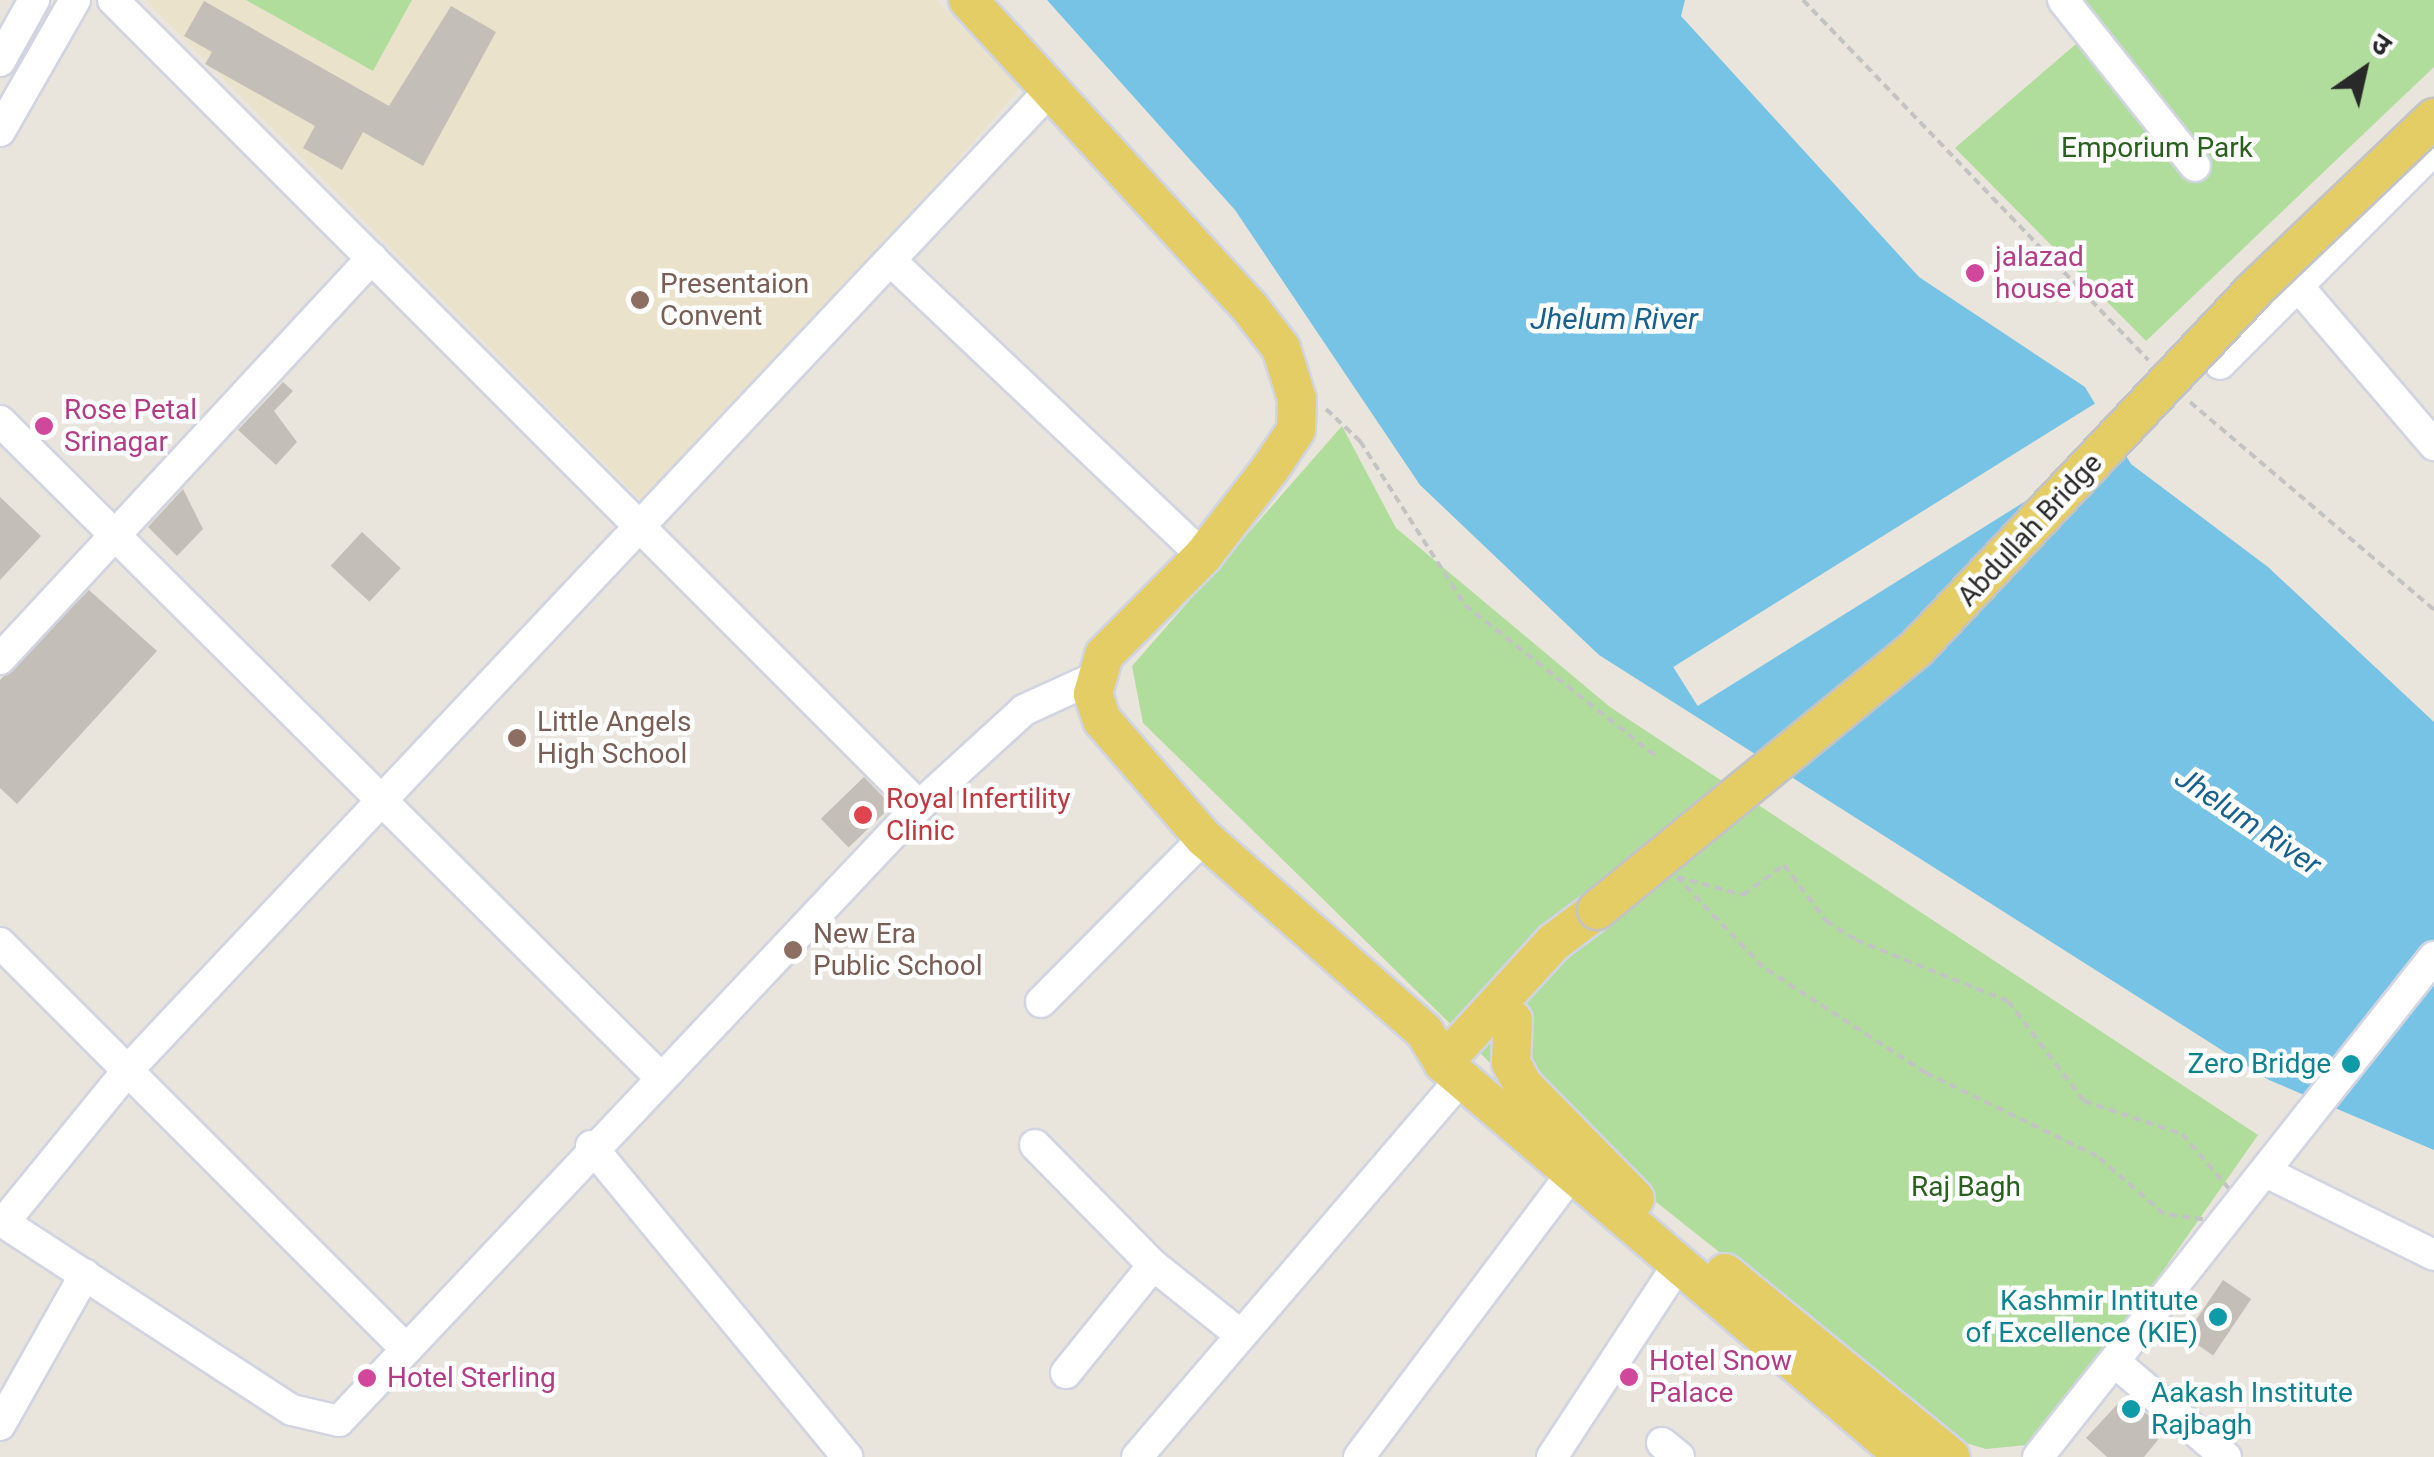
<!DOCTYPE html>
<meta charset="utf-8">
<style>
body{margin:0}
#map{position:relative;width:2434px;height:1457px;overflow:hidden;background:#eae5dc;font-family:Roboto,"Noto Sans Devanagari",sans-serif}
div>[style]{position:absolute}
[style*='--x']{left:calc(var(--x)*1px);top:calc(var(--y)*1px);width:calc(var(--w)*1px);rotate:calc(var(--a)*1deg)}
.education>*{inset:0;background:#ebe2cc}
.green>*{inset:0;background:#b0dd9c}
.water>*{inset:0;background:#76c3e5}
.pier>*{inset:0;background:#eae5dc;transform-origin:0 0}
.building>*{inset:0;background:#c3beb8;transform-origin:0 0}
.path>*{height:4px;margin-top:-2px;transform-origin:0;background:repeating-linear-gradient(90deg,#c3c3c3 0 8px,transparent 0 13px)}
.roads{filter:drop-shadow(2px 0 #d1d4e1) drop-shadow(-2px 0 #d1d4e1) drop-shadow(0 2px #d1d4e1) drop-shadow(0 -2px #d1d4e1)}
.minor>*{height:30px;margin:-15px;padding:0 15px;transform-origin:15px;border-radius:15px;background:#fff}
.major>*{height:38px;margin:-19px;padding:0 19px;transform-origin:19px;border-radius:19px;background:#e5cd66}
.bridges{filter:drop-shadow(2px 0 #c3c3c3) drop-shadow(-2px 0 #c3c3c3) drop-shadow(0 2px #c3c3c3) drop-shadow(0 -2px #c3c3c3)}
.major-bridge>*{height:38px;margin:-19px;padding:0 19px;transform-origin:19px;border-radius:19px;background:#e5cd66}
.dots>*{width:28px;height:28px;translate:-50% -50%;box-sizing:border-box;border:5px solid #fff;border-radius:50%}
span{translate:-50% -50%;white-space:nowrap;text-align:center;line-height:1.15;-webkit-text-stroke:9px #fff;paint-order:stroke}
.park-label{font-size:28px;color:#2a601f}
.hotel-label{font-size:28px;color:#b23c85}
.left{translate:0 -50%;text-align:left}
.education-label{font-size:28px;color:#785e54}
.street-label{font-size:28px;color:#292929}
.health-label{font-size:28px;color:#be3a42}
.culture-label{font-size:28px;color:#0d838f}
.right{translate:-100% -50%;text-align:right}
.water-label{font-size:30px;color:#17618f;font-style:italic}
.north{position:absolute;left:2314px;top:20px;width:100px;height:100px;-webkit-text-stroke:8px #fff;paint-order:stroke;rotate:34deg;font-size:28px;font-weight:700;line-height:40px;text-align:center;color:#292929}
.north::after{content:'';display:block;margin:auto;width:35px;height:45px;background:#292929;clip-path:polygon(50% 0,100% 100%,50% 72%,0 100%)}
</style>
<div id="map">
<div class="education">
<div style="clip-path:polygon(146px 0,936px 0,1020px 88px,653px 513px)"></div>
</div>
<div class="green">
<div style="clip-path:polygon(246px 0,412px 0,373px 71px)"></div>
<div style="clip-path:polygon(2081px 0,2434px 0,2434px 67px,2146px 341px,1955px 148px,2098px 25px)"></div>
<div style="clip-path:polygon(1342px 426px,1396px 528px,1610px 707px,2258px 1135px,2053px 1428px,2027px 1445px,1986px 1449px,1956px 1440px,1529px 1101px,1143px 723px,1132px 666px)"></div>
</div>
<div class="water">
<div style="clip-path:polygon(1047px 0,1685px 0,1681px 16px,1919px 277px,2085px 387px,2131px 464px,2268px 567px,2434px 722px,2434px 1150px,2269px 1080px,1599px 655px,1420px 485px,1235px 210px)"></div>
</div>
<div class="pier">
<div style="left:2099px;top:401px;width:46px;height:502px;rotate:58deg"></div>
</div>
<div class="building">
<div style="clip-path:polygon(204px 1px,389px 106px,451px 6px,496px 32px,423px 166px,363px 132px,342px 170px,303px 148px,315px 126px,205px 64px,212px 52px,184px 36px)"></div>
<div style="clip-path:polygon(283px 382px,293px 391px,274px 411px,297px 442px,276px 465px,238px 430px)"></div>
<div style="clip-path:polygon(183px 489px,203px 529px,177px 556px,148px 527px)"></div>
<div style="clip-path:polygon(0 497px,41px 536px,0 580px)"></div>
<div style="left:362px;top:532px;width:53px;height:46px;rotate:43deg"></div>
<div style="clip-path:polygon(89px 590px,157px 651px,17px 804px,0 788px,0 680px)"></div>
<div style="left:864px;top:777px;width:40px;height:60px;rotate:46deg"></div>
<div style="left:2223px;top:1280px;width:34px;height:68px;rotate:34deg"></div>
<div style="clip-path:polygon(2125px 1396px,2166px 1430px,2144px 1457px,2107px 1457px,2086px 1438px)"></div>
</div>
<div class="path">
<div style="--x:1803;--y:0;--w:499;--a:46.2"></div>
<div style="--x:2190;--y:402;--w:321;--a:40.4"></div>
<div style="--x:1326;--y:409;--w:47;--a:43.3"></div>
<div style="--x:1360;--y:441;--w:195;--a:57.4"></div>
<div style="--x:1465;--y:605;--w:246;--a:38.4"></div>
<div style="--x:1784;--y:865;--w:70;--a:53.1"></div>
<div style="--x:1826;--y:921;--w:36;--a:32"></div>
<div style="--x:1856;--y:940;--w:164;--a:21.9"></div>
<div style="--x:2008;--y:1001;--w:126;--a:52.8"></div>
<div style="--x:2084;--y:1101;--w:103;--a:18.6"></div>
<div style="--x:2182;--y:1134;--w:95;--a:49.3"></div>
<div style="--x:2244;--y:1206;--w:32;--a:152"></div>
<div style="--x:2216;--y:1221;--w:52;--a:-172.3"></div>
<div style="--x:2164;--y:1214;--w:89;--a:-139.1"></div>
<div style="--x:2097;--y:1156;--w:190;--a:-154.1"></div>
<div style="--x:1926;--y:1073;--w:194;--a:-147"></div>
<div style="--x:1763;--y:967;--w:124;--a:-133.7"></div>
<div style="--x:1677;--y:877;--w:68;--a:15.3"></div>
<div style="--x:1743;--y:895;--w:51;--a:-36.2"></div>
</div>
<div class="roads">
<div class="minor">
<div style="--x:113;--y:0;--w:1140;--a:45"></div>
<div style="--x:2063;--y:0;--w:212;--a:51.5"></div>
<div style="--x:0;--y:61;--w:70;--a:-60.9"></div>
<div style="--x:0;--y:131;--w:151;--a:-60.2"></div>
<div style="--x:892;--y:262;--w:428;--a:43.4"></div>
<div style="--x:2297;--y:285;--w:211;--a:49.4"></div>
<div style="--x:2220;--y:364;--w:303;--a:-45"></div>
<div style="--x:0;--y:421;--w:928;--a:44.83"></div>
<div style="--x:0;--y:659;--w:547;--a:-47.15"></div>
<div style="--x:0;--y:943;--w:574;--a:45"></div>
<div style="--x:1041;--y:1002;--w:231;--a:-45.2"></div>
<div style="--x:1035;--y:1145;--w:168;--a:45.5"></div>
<div style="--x:1153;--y:1265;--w:107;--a:38.6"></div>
<div style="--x:591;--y:1146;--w:403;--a:50.5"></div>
<div style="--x:2268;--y:1173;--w:185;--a:26.3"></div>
<div style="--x:0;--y:1220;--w:348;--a:33.1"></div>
<div style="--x:292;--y:1410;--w:48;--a:13.2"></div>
<div style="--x:339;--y:1421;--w:845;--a:-46.68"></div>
<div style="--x:919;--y:806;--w:142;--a:-42.4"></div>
<div style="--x:1024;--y:710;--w:79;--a:-24.6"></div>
<div style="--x:4;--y:1222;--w:195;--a:-50.8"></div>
<div style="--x:127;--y:1071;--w:1347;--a:-46.74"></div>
<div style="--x:2115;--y:1362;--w:146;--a:40.6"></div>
<div style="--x:1066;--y:1373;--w:139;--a:-51.1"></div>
<div style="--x:0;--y:1425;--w:173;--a:-60.6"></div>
<div style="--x:1662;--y:1443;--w:22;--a:39"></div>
<div style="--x:1137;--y:1457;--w:498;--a:-49.4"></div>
<div style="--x:1359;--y:1457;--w:351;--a:-53.1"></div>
<div style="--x:1552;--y:1457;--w:228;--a:-56.8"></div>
<div style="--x:2038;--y:1457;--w:638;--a:-51.62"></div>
</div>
<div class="major">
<div style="--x:968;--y:0;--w:419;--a:47.5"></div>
<div style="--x:1251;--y:309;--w:49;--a:52.4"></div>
<div style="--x:1281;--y:348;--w:53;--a:72.6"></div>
<div style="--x:1297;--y:399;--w:31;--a:92"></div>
<div style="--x:1296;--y:430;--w:47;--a:123.7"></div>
<div style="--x:1270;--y:469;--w:110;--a:127.6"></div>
<div style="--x:1203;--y:556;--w:140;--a:135"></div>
<div style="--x:1104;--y:655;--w:41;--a:105.8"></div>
<div style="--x:1093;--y:694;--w:28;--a:71"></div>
<div style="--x:1102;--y:720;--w:156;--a:49.2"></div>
<div style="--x:1204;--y:838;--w:293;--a:41.3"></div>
<div style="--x:1424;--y:1031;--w:37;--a:59"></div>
<div style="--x:1443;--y:1063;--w:607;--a:40.46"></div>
<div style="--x:1513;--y:1020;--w:43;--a:92.7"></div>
<div style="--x:1511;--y:1063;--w:24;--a:62"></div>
<div style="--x:1522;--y:1084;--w:161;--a:45.5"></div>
<div style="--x:1443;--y:1063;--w:164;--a:-47.5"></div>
<div style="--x:1554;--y:942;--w:54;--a:-36.7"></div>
<div style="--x:1725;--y:1273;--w:291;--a:39.2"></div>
</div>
</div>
<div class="bridges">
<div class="major-bridge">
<div style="--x:1597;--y:910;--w:414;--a:-39.3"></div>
<div style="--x:1917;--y:648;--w:489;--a:-46.7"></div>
<div style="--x:2252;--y:292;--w:252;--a:-43.7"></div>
</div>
</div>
<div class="dots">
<div style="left:1975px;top:273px;background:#d1479c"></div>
<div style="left:640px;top:300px;background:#8d6e63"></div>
<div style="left:44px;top:426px;background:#d1479c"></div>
<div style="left:517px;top:738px;background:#8d6e63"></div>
<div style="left:863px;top:815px;background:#e0444e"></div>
<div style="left:793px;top:950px;background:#8d6e63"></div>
<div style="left:2351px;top:1064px;background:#0f9aa8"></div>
<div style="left:2218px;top:1317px;background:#0f9aa8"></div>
<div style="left:1629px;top:1377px;background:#d1479c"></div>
<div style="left:367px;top:1378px;background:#d1479c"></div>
<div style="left:2131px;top:1409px;background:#0f9aa8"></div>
</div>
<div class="park-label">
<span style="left:2157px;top:148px">Emporium Park</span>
<span style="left:1966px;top:1187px">Raj Bagh</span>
</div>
<div class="hotel-label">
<span class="left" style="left:1995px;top:273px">jalazad<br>house boat</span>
<span class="left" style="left:64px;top:426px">Rose Petal<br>Srinagar</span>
<span class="left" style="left:1649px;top:1377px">Hotel Snow<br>Palace</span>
<span class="left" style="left:387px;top:1378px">Hotel Sterling</span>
</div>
<div class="education-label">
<span class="left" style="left:660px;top:300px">Presentaion<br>Convent</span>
<span class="left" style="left:537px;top:738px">Little Angels<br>High School</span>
<span class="left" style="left:813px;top:950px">New Era<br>Public School</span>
</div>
<div class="street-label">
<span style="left:2030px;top:530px;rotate:-47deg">Abdullah Bridge</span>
</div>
<div class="health-label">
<span class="left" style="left:886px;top:815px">Royal Infertility<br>Clinic</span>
</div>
<div class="culture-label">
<span class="right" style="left:2331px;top:1064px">Zero Bridge</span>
<span class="right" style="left:2198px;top:1317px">Kashmir Intitute<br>of Excellence (KIE)</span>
<span class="left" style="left:2151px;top:1409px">Aakash Institute<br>Rajbagh</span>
</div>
<div class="water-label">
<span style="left:1614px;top:319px">Jhelum River</span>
<span style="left:2248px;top:821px;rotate:34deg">Jhelum River</span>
</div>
<div class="north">उ</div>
</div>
